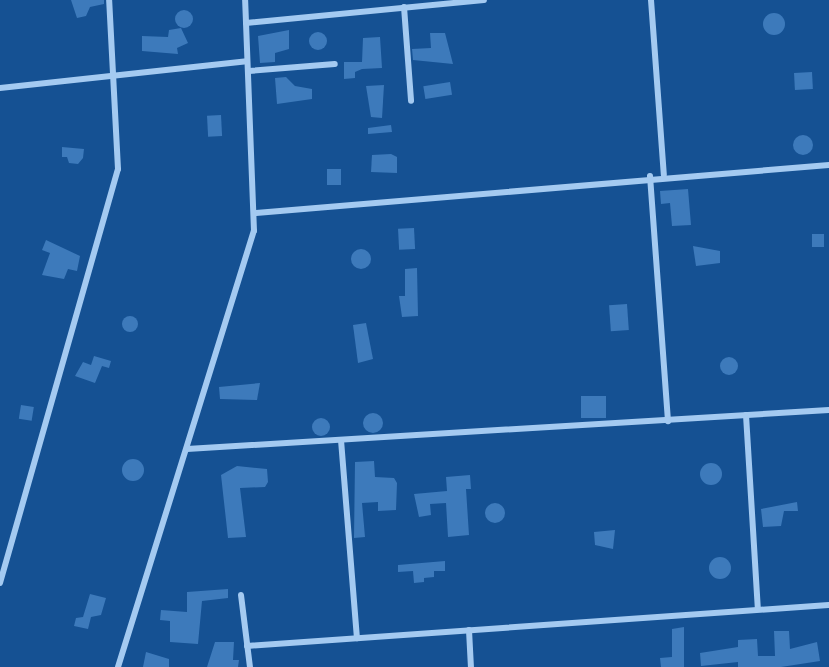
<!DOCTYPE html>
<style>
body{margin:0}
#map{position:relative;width:829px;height:667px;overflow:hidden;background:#155193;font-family:Arial,sans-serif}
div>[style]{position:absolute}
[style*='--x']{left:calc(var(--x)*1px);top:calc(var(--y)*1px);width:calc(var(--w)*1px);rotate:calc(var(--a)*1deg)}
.building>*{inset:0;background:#3d7abb;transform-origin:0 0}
.round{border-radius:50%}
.street>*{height:6px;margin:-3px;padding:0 3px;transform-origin:3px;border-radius:3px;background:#a4caf1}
span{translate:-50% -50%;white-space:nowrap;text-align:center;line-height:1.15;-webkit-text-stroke:4.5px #155193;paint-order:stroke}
</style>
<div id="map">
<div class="building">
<div style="clip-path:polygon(71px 0,104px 0,104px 4px,90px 7px,86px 16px,77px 18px)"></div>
<div class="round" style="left:175px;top:10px;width:18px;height:18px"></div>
<div class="round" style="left:763px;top:13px;width:22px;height:22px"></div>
<div style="clip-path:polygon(181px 28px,188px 43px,177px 48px,178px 54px,142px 51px,142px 36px,168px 37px,169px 30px)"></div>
<div style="clip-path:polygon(289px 30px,289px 49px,275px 53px,275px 62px,260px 63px,258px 36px)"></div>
<div class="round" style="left:309px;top:32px;width:18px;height:18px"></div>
<div style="clip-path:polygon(430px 33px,445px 33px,453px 64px,413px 60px,412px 49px,431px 48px)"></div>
<div style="clip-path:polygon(380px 37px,382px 68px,362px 69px,355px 72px,355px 78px,344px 79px,344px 62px,362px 62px,363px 38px)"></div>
<div style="left:812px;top:72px;width:17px;height:18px;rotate:87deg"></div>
<div style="clip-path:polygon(286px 77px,295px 86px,312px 89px,312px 99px,277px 104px,275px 78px)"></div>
<div style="left:450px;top:82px;width:13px;height:27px;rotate:81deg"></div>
<div style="clip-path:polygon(384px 85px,382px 118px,371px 117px,366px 86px)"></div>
<div style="left:221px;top:115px;width:21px;height:14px;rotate:87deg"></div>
<div style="clip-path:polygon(391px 125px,392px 132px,368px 134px,368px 128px)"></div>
<div class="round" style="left:793px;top:135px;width:20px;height:20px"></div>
<div style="clip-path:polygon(62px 147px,84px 149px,83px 158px,78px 164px,69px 163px,67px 157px,62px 157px)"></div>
<div style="clip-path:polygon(391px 154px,397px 157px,397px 173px,371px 172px,372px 155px)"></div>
<div style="left:327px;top:169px;width:14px;height:16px"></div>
<div style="clip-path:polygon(688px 189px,691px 225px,672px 226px,670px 203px,661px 204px,660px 191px)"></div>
<div style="left:414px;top:228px;width:21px;height:16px;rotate:87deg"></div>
<div style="left:812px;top:234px;width:12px;height:13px"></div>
<div style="clip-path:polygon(46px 240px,80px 256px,77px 271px,68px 269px,64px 279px,42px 275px,50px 253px,42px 250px)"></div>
<div style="clip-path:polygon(693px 246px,720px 251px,720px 263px,696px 266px)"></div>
<div class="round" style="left:351px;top:249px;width:20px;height:20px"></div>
<div style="clip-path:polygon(417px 268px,418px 316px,402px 317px,399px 296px,405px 296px,405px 269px)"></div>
<div style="left:627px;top:304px;width:26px;height:18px;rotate:86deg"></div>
<div class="round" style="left:122px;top:316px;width:16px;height:16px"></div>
<div style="clip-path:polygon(366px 323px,373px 359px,358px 363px,353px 325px)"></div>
<div style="clip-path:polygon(94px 356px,111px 361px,109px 368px,102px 366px,95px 383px,75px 376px,83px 362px,91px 365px)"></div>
<div class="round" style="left:720px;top:357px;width:18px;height:18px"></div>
<div style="clip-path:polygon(260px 383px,257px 400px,220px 399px,219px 387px)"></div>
<div style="left:606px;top:396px;width:22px;height:25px;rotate:90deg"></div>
<div style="left:21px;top:405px;width:13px;height:14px;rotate:9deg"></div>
<div class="round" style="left:363px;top:413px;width:20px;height:20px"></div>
<div class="round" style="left:312px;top:418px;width:18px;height:18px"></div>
<div class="round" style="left:122px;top:459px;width:22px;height:22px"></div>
<div style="clip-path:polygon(374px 461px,375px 477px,394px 478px,397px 483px,396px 510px,378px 511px,378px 502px,362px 503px,365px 537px,354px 538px,355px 462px)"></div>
<div class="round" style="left:700px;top:463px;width:22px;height:22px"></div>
<div style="clip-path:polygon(237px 466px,267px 469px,268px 482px,265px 487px,240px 488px,246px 537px,228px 538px,221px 475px)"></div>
<div style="clip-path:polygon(470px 475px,471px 489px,466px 489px,469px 535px,448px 537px,446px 503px,430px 504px,431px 515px,419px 517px,414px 494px,447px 491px,446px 477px)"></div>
<div style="clip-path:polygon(797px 502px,798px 511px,784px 511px,781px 526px,763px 527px,761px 509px)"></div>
<div class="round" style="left:485px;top:503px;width:20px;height:20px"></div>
<div style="clip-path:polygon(615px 530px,613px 549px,595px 545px,594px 532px)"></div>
<div class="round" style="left:709px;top:557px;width:22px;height:22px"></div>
<div style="clip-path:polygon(445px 561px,445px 571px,434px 571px,434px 577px,424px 578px,424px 582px,414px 583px,413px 571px,398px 572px,398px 565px)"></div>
<div style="clip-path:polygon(228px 589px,228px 598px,202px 601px,198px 644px,170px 642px,170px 621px,160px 620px,161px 610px,187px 612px,187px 592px)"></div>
<div style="clip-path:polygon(90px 594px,106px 598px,101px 615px,91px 617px,88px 629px,74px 626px,76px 618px,83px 617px)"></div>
<div style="clip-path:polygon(684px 627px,684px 667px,661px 667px,660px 658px,672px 657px,672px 629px)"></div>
<div style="clip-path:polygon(774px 631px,789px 631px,790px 649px,817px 642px,820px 661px,781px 667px,738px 667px,738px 662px,701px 666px,700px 653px,738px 647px,738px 640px,757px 639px,758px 656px,775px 656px)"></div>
<div style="clip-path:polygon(215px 642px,234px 642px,233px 660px,239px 660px,238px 667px,207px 667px)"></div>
<div style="clip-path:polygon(146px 652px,169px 659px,169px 667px,143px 667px)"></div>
</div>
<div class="street">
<div style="--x:651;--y:0;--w:175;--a:85.8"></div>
<div style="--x:404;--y:7;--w:94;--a:85.7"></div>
<div style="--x:246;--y:23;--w:239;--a:-5.5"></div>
<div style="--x:249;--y:71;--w:86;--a:-4.7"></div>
<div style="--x:0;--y:88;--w:248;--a:-6.2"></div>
<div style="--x:650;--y:176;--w:246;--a:85.8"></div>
<div style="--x:256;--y:213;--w:575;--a:-4.79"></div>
<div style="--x:746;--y:415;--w:194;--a:86.5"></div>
<div style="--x:341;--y:440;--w:199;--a:85.4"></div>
<div style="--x:187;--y:449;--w:643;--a:-3.48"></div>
<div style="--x:0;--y:583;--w:430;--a:-74.1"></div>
<div style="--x:118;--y:169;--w:169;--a:-93"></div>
<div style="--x:241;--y:595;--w:73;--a:82.9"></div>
<div style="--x:469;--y:630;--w:37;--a:87"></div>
<div style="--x:247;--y:646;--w:583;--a:-4.03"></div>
<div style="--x:118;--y:667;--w:457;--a:-72.7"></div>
<div style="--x:254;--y:231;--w:231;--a:-92.2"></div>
</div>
</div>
